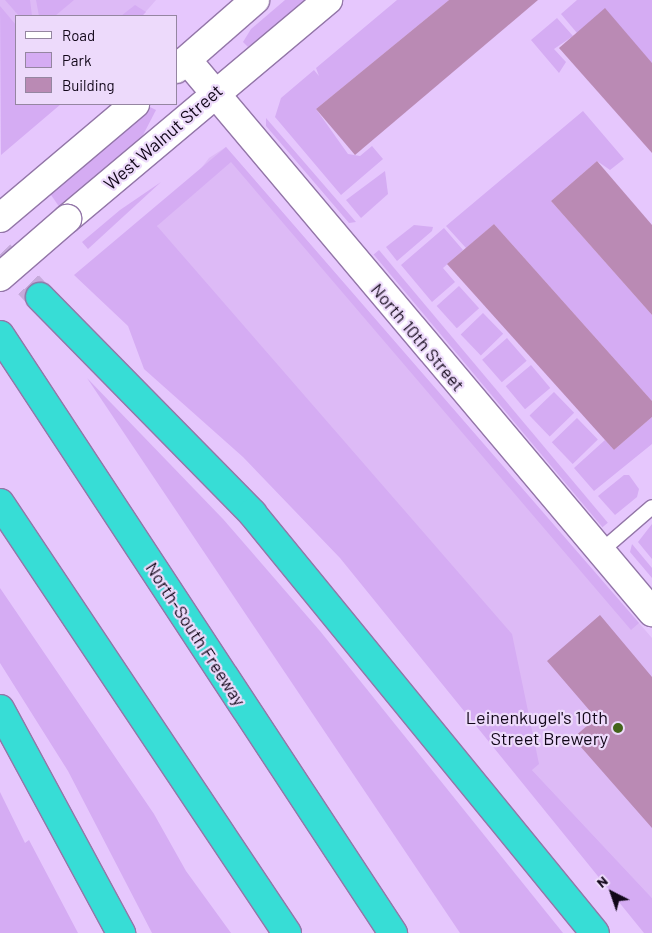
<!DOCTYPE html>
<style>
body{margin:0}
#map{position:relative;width:652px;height:933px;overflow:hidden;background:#e6c7fd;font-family:Barlow,sans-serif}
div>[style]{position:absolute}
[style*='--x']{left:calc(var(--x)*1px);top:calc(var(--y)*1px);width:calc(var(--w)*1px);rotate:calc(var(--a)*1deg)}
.built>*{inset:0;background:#ddbaf6}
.green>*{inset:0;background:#d5acf3;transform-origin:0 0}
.building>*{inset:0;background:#ba8ab4}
.motorway-tunnel>*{height:28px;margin-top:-14px;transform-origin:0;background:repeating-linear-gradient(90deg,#c6aadb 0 28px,transparent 0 42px)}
.roads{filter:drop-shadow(1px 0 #9376a8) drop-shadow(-1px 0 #9376a8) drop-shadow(0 1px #9376a8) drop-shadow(0 -1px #9376a8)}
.service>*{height:14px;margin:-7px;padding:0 7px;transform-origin:7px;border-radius:7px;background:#fff}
.minor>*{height:28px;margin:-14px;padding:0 14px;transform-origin:14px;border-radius:14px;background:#fff}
.secondary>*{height:28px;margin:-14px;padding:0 14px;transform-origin:14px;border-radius:14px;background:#fff}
.motorway>*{height:28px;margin:-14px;padding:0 14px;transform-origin:14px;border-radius:14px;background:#37ddd6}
.bridges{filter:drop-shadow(1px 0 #9376a8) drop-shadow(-1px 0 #9376a8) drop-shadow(0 1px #9376a8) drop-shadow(0 -1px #9376a8)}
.secondary-bridge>*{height:28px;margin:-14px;padding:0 14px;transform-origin:14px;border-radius:14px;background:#fff}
.dots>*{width:14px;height:14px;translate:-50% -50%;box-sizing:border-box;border:2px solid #eddafb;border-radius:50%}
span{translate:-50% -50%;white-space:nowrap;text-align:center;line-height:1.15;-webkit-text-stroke:4.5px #eddafb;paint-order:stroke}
.street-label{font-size:18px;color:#120719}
.poi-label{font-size:18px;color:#120719}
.right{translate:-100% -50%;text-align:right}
.legend{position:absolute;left:15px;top:15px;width:162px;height:90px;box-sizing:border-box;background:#eddafb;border:1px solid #9586a1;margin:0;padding:6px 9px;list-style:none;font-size:15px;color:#120719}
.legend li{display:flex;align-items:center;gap:10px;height:25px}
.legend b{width:25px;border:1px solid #9586a1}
.north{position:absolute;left:587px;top:868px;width:50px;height:50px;-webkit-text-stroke:4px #eddafb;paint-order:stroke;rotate:319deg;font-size:14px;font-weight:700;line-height:20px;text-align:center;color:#120719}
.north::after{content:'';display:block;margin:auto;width:18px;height:22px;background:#120719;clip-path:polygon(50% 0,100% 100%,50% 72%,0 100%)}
</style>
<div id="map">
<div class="built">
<div style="clip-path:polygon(0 0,156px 0,142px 16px,16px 16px,16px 37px,0 17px)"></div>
<div style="clip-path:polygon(226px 147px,652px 638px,652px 898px,532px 770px,157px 226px,209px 158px)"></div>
</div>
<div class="green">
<div style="clip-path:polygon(5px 0,30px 0,32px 16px,19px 16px)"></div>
<div style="clip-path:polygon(36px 0,74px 0,55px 16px,39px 16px)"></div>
<div style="clip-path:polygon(285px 0,313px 0,248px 47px,243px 42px,251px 29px)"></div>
<div style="clip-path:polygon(397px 0,449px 0,316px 109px,348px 154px,360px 156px,372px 146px,383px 159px,341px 195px,275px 117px,281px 98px,314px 70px,319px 76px,316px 68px)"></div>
<div style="clip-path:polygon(577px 0,652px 0,652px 63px,577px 33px,561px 14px)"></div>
<div style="clip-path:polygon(135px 5px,146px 12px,142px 16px,121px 16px)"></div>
<div style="clip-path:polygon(0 6px,16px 25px,16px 104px,61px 104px,1px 155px)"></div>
<div style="clip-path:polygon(557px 18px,573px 36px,554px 49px,566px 62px,559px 73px,531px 40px)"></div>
<div style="clip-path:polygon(146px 105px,156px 110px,141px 139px,62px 211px,47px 189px)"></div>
<div style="clip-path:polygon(583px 111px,624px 159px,610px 170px,597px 161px,551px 201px,652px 315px,652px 401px,494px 224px,466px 248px,446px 226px)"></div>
<div style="clip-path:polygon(266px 118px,356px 222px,349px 223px,266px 126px)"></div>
<div style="clip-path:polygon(226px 147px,639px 623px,631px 630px,231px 162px,157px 226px,512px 634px,539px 764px,532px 770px,652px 898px,652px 933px,644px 933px,340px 558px,243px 457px,144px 369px,128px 326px,74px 275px)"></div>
<div style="clip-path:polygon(385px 171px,388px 194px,361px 218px,346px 200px)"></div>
<div style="clip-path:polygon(161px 182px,88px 249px,82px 242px,120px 210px)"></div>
<div style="clip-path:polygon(414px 225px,433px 227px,432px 231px,397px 261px,386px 247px)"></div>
<div style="clip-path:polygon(444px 228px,463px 250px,443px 268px,455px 282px,432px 302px,401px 265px)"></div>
<div style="left:379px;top:250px;width:356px;height:7px;rotate:50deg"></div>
<div style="left:459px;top:286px;width:30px;height:30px;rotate:48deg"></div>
<div style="left:483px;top:313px;width:29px;height:31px;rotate:46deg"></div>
<div style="left:507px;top:338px;width:30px;height:33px;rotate:49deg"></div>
<div style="left:531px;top:365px;width:30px;height:33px;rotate:50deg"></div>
<div style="clip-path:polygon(87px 378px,223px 519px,320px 631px,563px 933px,460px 933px)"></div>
<div style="left:554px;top:392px;width:29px;height:34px;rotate:46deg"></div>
<div style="clip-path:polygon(652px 417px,652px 444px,594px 491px,574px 468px,605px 440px,614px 450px)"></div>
<div style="left:577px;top:418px;width:30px;height:35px;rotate:46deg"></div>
<div style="clip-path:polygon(624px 475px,629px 475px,639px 489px,637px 497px,615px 515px,598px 496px)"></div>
<div style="clip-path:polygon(652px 524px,652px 559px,638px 542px)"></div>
<div style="clip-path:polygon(632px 544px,652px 568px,652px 578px,630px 552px)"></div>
<div style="clip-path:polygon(0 588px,154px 814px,186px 871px,231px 933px,152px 933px,68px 771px,0 663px)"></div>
<div style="clip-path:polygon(0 792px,25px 843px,29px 840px,78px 933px,0 933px)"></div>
</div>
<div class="building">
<div style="clip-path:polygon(449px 0,538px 0,355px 155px,316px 109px)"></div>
<div style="clip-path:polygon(605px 8px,652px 63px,652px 153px,559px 48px)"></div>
<div style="clip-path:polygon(597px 161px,652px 225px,652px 315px,551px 201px)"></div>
<div style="clip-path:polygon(494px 224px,652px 401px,652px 417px,614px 450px,447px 264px)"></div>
<div style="clip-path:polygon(600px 615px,652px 677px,652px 828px,573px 738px,596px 718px,547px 661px)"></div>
</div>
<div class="motorway-tunnel">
<div style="--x:0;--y:254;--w:59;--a:47.1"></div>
</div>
<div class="roads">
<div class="service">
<div style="--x:601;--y:551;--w:67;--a:-40.8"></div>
</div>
<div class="minor">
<div style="--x:187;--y:60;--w:722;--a:49.89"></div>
</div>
<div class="secondary">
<div style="--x:176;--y:69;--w:105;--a:-41.1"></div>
<div style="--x:0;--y:218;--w:177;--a:-40.2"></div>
<div style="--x:67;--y:219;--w:341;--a:-40"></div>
</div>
<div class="motorway">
<div style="--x:40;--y:297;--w:303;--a:45.5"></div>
<div style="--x:252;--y:513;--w:542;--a:50.76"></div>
<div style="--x:0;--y:335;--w:716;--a:56.69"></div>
<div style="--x:0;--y:503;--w:517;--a:56.28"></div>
<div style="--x:0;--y:709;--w:255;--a:61.6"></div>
</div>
</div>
<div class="bridges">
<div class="secondary-bridge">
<div style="--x:0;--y:277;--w:89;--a:-40.9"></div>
</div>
</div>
<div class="dots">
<div style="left:618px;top:728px;background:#43641a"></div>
</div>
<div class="street-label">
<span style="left:163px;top:137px;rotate:-41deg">West Walnut Street</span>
<span style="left:418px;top:337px;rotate:50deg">North 10th Street</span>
<span style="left:196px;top:634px;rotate:57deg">North-South Freeway</span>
</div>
<div class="poi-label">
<span class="right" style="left:608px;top:728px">Leinenkugel's 10th<br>Street Brewery</span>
</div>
<ul class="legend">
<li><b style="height:6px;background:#fff"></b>Road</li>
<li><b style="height:14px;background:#d5acf3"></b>Park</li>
<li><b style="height:14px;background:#ba8ab4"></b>Building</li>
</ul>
<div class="north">N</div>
</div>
